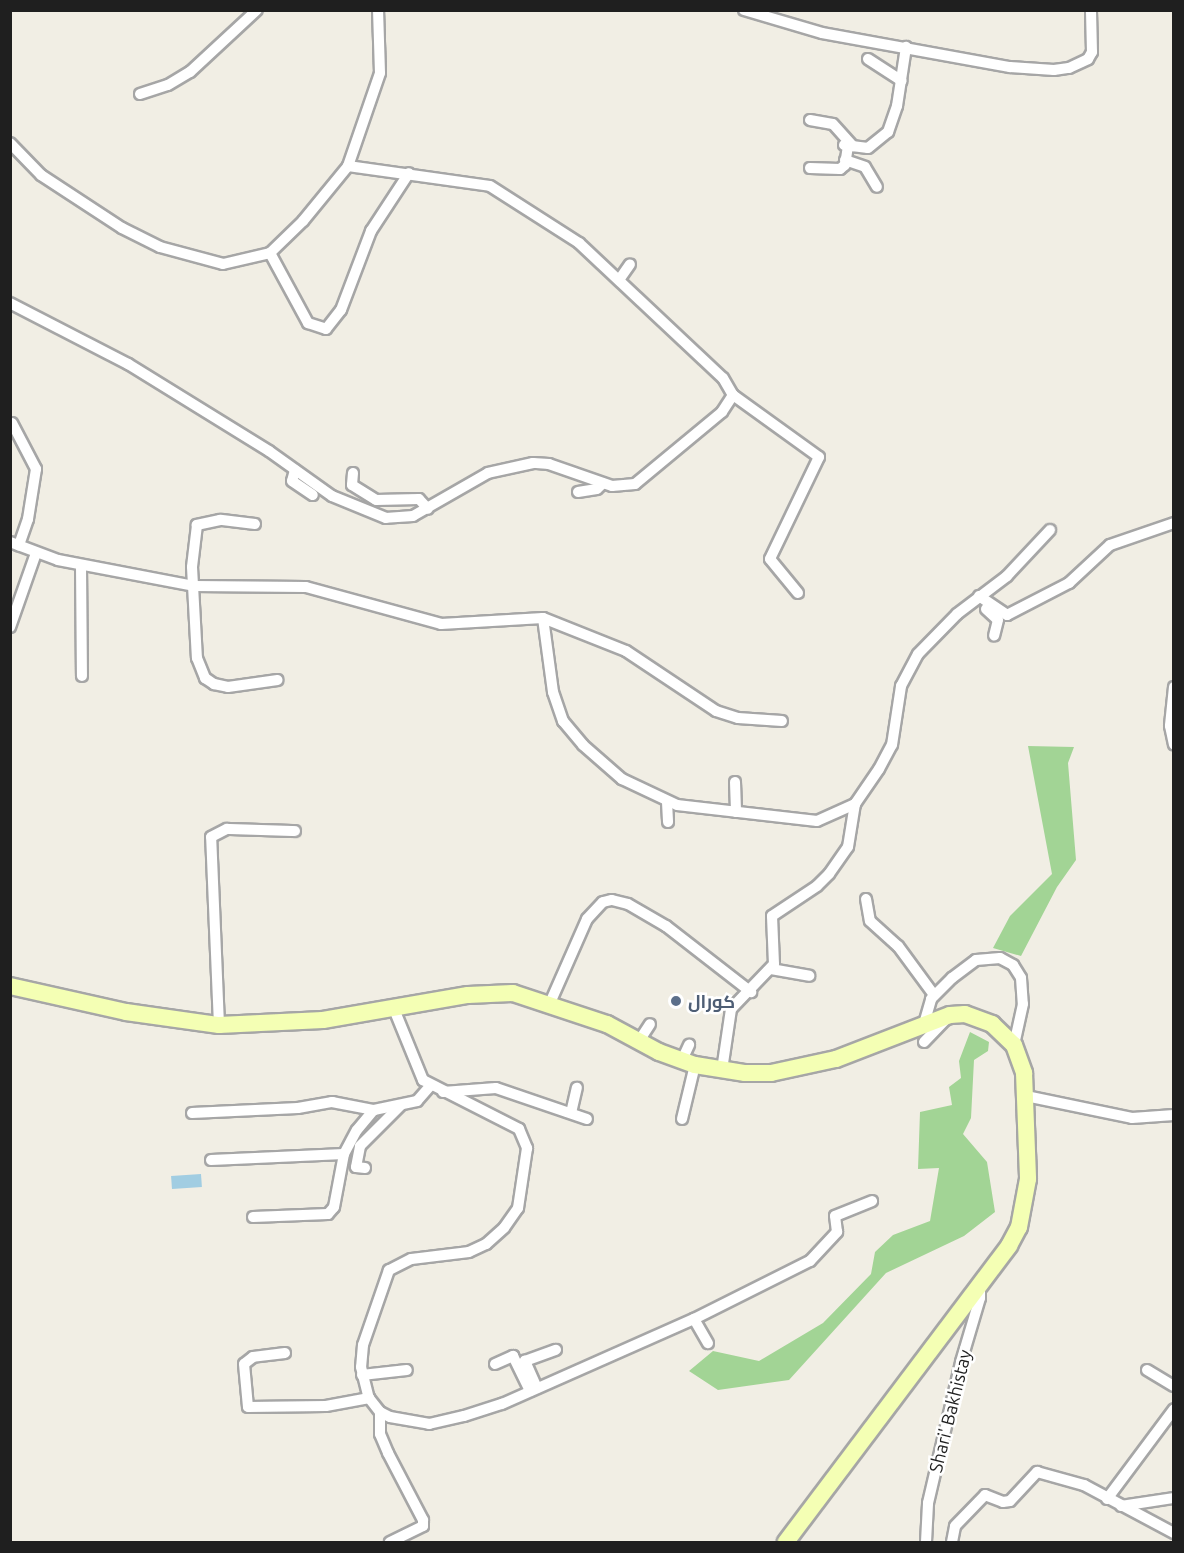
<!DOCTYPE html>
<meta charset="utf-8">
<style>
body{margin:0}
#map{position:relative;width:1184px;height:1553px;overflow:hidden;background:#f1eee4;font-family:Ubuntu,Cairo,sans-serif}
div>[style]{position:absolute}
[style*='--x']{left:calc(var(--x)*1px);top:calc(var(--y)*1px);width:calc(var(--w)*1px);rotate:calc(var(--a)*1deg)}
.forest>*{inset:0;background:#a2d495}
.water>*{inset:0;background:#a1cde2;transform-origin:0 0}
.roads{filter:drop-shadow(2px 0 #a6a6a6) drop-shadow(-2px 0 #a6a6a6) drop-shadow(0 2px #a6a6a6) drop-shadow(0 -2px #a6a6a6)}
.street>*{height:10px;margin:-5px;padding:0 5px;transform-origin:5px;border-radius:5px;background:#fff}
.secondary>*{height:16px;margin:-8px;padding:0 8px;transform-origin:8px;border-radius:8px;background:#f4ffb4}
.dots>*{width:16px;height:16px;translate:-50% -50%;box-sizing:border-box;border:3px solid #fff;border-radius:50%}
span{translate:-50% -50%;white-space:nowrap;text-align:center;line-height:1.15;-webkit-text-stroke:5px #fff;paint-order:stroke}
.service-label{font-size:18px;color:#4e5e75;font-weight:700}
.left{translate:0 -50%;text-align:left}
.street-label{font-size:18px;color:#1f1f1f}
.frame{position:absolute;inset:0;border:12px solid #1f1f1f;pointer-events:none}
</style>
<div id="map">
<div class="forest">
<div style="clip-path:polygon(1028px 746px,1074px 747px,1068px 763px,1076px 860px,1057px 887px,1021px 956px,993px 948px,1010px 916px,1052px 874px)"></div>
<div style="clip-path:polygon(970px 1032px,989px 1042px,988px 1051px,974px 1060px,971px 1118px,963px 1134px,987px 1162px,995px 1212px,964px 1236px,886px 1273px,789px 1380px,718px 1390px,689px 1371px,713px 1351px,759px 1361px,823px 1323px,871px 1274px,875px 1252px,893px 1235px,930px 1221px,939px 1168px,918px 1169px,920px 1112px,952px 1105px,949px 1087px,961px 1078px,959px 1061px)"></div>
</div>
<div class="water">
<div style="left:201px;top:1174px;width:13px;height:30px;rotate:86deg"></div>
</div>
<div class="roads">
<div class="street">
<div style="--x:744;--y:10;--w:81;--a:16.4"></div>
<div style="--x:822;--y:33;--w:191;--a:10.3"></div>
<div style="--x:1010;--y:67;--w:44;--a:3.9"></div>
<div style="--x:1054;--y:70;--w:15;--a:-8"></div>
<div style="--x:1069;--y:68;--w:21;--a:-25"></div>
<div style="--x:1088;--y:59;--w:8;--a:-60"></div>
<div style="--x:1092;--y:52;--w:42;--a:-91.4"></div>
<div style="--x:868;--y:59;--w:40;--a:32.9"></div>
<div style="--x:140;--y:94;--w:29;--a:-18"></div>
<div style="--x:168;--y:85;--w:26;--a:-31"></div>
<div style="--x:190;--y:72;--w:91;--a:-42.8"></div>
<div style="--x:810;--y:120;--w:23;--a:10"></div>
<div style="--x:833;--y:124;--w:30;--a:48"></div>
<div style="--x:10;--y:143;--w:45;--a:45.9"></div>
<div style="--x:41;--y:175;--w:97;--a:33.2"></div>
<div style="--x:122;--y:228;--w:42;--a:26.6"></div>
<div style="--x:160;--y:247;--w:65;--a:15.1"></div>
<div style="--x:223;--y:264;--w:48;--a:-13.2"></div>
<div style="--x:270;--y:253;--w:46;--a:-44.1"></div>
<div style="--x:303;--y:221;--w:71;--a:-50.7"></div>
<div style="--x:348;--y:166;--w:143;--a:8"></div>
<div style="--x:490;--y:186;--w:106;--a:32.6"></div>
<div style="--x:579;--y:243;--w:197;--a:43.2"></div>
<div style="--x:723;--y:378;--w:20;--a:60"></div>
<div style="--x:733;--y:395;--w:20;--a:123"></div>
<div style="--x:722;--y:412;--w:113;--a:140.4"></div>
<div style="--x:635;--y:484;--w:23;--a:175"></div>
<div style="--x:612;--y:486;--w:67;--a:-160.8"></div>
<div style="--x:549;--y:464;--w:16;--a:-176"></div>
<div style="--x:533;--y:463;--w:46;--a:167.5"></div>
<div style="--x:488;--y:473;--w:86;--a:150.2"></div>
<div style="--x:413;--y:516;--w:27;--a:176"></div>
<div style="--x:386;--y:518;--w:58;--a:-157.8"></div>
<div style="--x:332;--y:496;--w:77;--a:-144.5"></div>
<div style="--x:269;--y:451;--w:166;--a:-148.3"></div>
<div style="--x:128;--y:364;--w:133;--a:-152.7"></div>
<div style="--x:844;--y:145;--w:24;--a:7"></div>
<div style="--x:868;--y:148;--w:26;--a:-39"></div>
<div style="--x:888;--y:132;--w:28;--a:-71"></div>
<div style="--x:897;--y:106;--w:60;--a:-81.3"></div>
<div style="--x:845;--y:160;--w:21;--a:19"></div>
<div style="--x:865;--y:167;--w:23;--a:59"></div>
<div style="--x:348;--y:166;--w:98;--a:-71"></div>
<div style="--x:380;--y:73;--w:63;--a:-91.8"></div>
<div style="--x:810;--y:168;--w:30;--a:2"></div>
<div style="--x:840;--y:169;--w:6;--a:-39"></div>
<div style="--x:845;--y:165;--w:19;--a:-81"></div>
<div style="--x:270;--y:253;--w:80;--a:61.5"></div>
<div style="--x:308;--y:323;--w:19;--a:18"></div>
<div style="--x:326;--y:329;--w:24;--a:-52"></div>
<div style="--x:341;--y:310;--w:85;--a:-69.2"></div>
<div style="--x:371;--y:231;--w:69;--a:-56.8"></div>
<div style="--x:619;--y:280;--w:19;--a:-55"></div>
<div style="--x:733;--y:395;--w:106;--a:35.8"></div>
<div style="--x:819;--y:457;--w:113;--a:115.7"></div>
<div style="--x:770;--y:559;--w:44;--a:50.5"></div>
<div style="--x:12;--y:423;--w:52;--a:62.4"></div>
<div style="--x:36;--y:469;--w:51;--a:99.1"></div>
<div style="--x:28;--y:519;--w:28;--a:109"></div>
<div style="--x:295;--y:470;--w:11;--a:105"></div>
<div style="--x:292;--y:481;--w:25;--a:34"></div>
<div style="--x:353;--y:473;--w:12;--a:95"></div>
<div style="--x:352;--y:485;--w:28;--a:32"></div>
<div style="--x:376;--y:500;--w:43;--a:-1.3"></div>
<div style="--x:419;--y:499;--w:13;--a:48"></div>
<div style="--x:578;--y:492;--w:19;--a:-9"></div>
<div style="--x:597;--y:489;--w:8;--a:-45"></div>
<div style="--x:255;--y:524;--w:35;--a:-173"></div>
<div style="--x:220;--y:520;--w:24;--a:168"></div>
<div style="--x:197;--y:525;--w:42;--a:96.8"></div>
<div style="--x:192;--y:567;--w:91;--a:86.9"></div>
<div style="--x:197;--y:658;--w:22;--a:68"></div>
<div style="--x:205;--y:678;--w:11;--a:34"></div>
<div style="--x:214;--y:684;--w:14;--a:12"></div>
<div style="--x:228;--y:687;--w:50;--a:-8"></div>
<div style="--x:10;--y:542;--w:51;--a:20.6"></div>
<div style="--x:58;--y:560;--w:138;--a:10.8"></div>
<div style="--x:194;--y:586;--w:112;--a:0.5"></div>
<div style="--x:306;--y:587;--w:140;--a:15.3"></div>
<div style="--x:441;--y:624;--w:102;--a:-3.4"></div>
<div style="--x:543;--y:618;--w:89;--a:21.7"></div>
<div style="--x:626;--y:651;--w:108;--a:33.7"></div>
<div style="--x:716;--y:711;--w:23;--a:18"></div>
<div style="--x:738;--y:718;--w:44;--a:3.9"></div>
<div style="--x:81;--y:566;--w:110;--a:89.5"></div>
<div style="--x:979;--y:596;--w:34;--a:34"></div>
<div style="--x:1007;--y:615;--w:70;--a:-27.3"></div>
<div style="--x:1069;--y:583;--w:56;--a:-42.8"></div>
<div style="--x:1110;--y:545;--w:68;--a:-19"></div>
<div style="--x:986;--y:609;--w:16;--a:43"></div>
<div style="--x:998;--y:620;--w:16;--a:104"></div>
<div style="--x:543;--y:618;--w:75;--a:82.3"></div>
<div style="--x:553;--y:692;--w:31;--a:71"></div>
<div style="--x:563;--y:721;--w:31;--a:50"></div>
<div style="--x:583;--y:745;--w:52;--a:41.1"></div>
<div style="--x:622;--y:779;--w:61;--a:25.3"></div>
<div style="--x:677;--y:805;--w:141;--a:6.5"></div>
<div style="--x:817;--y:821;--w:42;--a:-24.1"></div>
<div style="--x:855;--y:804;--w:42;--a:-55.6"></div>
<div style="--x:879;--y:769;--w:27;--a:-62"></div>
<div style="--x:892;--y:745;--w:60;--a:-81.3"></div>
<div style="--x:901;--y:686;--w:36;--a:-62"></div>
<div style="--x:918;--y:654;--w:56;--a:-45.7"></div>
<div style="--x:957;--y:614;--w:63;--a:-37.2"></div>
<div style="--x:1007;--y:576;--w:63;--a:-46.9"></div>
<div style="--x:10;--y:627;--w:78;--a:-70.6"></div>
<div style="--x:1174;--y:687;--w:39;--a:96"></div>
<div style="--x:1170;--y:726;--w:19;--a:78"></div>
<div style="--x:735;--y:782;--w:30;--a:88"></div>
<div style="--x:667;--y:802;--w:20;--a:87"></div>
<div style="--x:866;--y:899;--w:22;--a:80"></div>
<div style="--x:870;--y:921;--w:38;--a:42"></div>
<div style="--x:898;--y:946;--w:61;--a:53.7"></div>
<div style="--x:771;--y:969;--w:39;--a:10"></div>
<div style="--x:550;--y:1003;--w:92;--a:-66.2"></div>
<div style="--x:587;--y:919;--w:23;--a:-47"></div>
<div style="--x:603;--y:902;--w:9;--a:-13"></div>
<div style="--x:612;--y:900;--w:16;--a:14"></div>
<div style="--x:628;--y:904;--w:44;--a:30.1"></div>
<div style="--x:666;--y:926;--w:108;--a:37.8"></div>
<div style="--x:394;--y:1009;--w:77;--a:67.8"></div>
<div style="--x:423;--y:1080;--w:108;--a:27"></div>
<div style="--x:519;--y:1129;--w:21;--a:67"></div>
<div style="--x:527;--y:1148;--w:61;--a:98.5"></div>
<div style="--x:518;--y:1208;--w:24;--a:125"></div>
<div style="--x:504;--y:1228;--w:24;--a:138"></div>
<div style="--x:486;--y:1244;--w:19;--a:155"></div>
<div style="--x:469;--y:1252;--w:58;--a:173.1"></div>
<div style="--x:411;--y:1259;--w:25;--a:153"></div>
<div style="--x:389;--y:1270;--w:79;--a:109.1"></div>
<div style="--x:363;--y:1345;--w:22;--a:95"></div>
<div style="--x:361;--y:1367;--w:32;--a:76"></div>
<div style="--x:369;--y:1398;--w:18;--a:52"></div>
<div style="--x:380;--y:1412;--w:11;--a:27"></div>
<div style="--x:390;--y:1417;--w:40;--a:10"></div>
<div style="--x:429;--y:1424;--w:36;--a:-13"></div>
<div style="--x:464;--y:1416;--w:40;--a:-18"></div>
<div style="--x:502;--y:1404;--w:210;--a:-23.9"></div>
<div style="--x:694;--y:1319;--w:130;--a:-26.6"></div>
<div style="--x:810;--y:1261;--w:40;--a:-47"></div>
<div style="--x:837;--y:1232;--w:16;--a:-97"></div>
<div style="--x:835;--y:1216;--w:40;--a:-22"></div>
<div style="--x:924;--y:1024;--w:26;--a:-74"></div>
<div style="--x:931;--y:999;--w:30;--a:-45"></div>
<div style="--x:952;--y:978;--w:30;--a:-37"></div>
<div style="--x:976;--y:960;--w:24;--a:-5"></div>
<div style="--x:1000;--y:958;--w:15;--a:28"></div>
<div style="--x:1013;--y:965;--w:15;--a:58"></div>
<div style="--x:1021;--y:978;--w:26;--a:86"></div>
<div style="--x:1023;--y:1004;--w:42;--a:102.4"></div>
<div style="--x:219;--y:1025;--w:188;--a:-92.4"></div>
<div style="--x:211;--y:837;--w:18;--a:-27"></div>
<div style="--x:227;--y:829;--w:68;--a:1.7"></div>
<div style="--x:639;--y:1041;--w:20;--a:-57"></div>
<div style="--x:924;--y:1042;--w:36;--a:-46"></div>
<div style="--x:682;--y:1060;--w:17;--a:-65"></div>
<div style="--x:722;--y:1070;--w:62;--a:-81.6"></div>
<div style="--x:731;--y:1009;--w:62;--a:-46.3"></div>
<div style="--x:774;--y:964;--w:48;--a:-92.4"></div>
<div style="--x:772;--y:916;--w:54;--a:-33.7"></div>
<div style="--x:817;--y:886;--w:17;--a:-45"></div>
<div style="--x:829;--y:874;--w:33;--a:-55"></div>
<div style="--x:848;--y:847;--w:44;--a:-80.8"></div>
<div style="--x:443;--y:1092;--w:53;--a:-4.3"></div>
<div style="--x:496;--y:1088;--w:96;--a:18.8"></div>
<div style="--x:1026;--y:1096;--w:108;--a:11.7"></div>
<div style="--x:1132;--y:1118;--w:42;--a:-4.1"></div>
<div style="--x:192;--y:1113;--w:106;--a:-2.7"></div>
<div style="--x:298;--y:1108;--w:35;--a:-10"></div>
<div style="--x:332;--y:1102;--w:43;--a:10.8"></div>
<div style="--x:571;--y:1113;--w:26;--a:-77"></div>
<div style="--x:682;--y:1119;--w:56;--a:-76.5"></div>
<div style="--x:211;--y:1160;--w:133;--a:-2.6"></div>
<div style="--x:365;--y:1168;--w:9;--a:-174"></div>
<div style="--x:356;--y:1167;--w:21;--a:-79"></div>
<div style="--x:360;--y:1146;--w:58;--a:-45"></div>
<div style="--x:253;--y:1217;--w:75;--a:-2.3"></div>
<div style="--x:328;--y:1214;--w:9;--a:-49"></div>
<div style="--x:334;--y:1207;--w:54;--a:-79.3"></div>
<div style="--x:344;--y:1154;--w:27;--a:-62"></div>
<div style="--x:357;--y:1130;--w:26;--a:-50"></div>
<div style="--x:374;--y:1110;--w:44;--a:-11.8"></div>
<div style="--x:417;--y:1101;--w:20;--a:-49"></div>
<div style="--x:694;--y:1319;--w:28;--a:60"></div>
<div style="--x:285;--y:1353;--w:32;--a:173"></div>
<div style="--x:253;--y:1357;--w:11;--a:142"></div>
<div style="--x:244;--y:1364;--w:43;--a:84.7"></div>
<div style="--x:248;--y:1407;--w:78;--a:-0.7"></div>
<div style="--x:326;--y:1406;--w:44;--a:-10.5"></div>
<div style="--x:495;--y:1364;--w:20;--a:-24"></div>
<div style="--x:513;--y:1356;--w:39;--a:64"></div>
<div style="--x:1147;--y:1370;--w:31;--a:31"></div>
<div style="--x:362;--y:1375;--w:45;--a:-6.3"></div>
<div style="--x:537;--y:1388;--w:30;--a:-114"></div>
<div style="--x:525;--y:1361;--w:33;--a:-20"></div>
<div style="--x:380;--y:1412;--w:22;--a:90"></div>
<div style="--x:380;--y:1434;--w:21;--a:67"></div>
<div style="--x:388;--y:1453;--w:76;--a:62.4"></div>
<div style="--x:423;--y:1520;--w:6;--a:90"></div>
<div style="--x:423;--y:1526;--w:37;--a:154"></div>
<div style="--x:1107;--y:1499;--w:112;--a:-53.3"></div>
<div style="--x:1121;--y:1506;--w:54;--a:-8.6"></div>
<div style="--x:926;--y:1542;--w:39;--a:-87"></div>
<div style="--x:928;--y:1503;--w:145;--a:-76.8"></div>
<div style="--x:961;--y:1362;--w:67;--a:-73.5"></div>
<div style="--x:980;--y:1298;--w:15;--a:-90"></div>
<div style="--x:952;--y:1542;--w:16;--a:-79"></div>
<div style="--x:955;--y:1526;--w:43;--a:-45.9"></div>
<div style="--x:985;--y:1495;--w:19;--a:21"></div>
<div style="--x:1003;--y:1502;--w:7;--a:-8"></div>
<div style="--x:1010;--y:1501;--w:40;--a:-47"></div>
<div style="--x:1037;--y:1472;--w:49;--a:15.5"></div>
<div style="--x:1084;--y:1485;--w:102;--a:28.1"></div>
</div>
<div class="secondary">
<div style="--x:10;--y:986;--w:119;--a:12.6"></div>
<div style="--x:126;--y:1012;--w:94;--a:8"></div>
<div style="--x:219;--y:1025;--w:104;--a:-2.8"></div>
<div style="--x:323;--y:1020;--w:147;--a:-9.8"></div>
<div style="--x:468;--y:995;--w:45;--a:-2.5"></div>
<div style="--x:513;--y:993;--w:99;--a:18.3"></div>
<div style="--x:607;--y:1024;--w:59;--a:28.3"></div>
<div style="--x:659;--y:1052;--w:38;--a:20"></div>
<div style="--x:695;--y:1065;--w:51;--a:9.1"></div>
<div style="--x:745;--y:1073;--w:26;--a:0"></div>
<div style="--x:771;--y:1073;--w:66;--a:-12.2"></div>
<div style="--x:836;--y:1059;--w:122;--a:-21.1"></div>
<div style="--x:950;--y:1015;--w:15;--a:-4"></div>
<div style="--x:965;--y:1014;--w:29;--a:20"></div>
<div style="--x:992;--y:1024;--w:30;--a:44"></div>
<div style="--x:1014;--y:1045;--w:30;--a:70"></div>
<div style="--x:1024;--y:1073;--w:106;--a:87.8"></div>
<div style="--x:1028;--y:1179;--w:49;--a:100.6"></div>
<div style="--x:1019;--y:1227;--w:21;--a:118"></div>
<div style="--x:1009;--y:1246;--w:371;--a:127"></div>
</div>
</div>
<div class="dots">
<div style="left:676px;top:1001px;background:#5c6f8a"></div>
</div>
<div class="service-label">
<span class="left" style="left:688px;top:1001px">كورال</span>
</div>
<div class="street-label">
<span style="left:950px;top:1411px;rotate:-76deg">Shari' Bakhistay</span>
</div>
<div class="frame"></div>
</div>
